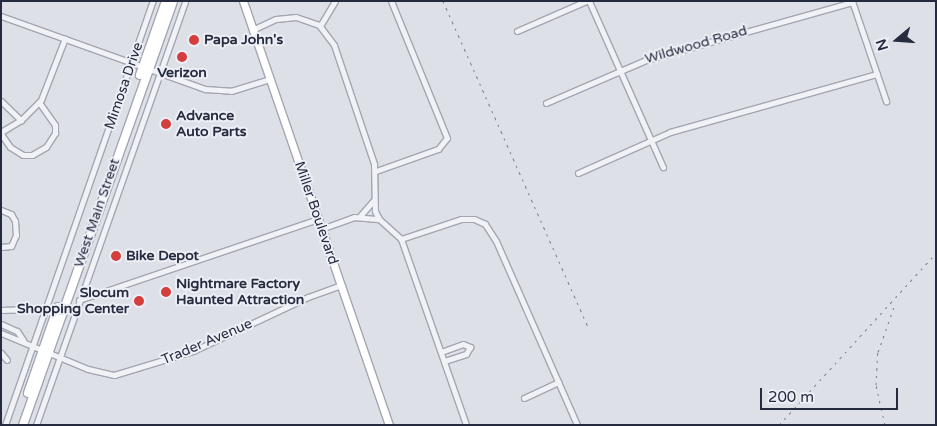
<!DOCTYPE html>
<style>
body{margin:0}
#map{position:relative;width:937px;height:426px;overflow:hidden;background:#dee0e8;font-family:"Varela Round",sans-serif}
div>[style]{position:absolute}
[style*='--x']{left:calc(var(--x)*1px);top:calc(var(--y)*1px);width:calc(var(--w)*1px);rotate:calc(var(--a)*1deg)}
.roads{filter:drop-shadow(1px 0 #a3a6b2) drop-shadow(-1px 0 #a3a6b2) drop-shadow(0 1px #a3a6b2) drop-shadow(0 -1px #a3a6b2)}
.street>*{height:5px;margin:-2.5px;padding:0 2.5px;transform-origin:2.5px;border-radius:2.5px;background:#f0f2f6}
.secondary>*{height:7px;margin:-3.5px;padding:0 3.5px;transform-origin:3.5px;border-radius:3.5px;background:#fff}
.primary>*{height:8px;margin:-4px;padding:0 4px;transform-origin:4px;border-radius:4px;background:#fff}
.rail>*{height:1px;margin-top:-0.5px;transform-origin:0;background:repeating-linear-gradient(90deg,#767c92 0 2.5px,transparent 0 7.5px)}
.dots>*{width:14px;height:14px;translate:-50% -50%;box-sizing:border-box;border:2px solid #edeff6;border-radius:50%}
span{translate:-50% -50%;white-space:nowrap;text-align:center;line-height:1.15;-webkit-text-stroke:4px #edeff6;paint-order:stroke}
.poi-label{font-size:14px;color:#262b3f;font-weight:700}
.left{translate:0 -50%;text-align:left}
.right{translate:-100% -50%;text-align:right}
.street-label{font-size:14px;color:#262b3f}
.frame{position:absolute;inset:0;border:2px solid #262b3f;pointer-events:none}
.north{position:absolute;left:872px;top:15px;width:50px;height:50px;-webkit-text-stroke:4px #edeff6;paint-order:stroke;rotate:252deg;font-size:14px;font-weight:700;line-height:20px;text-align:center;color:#262b3f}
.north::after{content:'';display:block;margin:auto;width:18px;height:22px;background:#262b3f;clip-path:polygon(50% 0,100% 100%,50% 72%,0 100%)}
.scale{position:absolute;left:760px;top:388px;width:138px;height:22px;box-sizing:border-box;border:2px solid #262b3f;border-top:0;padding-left:6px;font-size:15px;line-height:18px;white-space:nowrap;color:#262b3f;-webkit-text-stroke:4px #edeff6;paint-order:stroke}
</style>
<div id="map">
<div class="roads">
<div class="street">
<div style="--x:589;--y:1;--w:182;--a:66"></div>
<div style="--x:852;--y:1;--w:106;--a:71.2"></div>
<div style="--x:1;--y:16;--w:217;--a:19.7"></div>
<div style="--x:205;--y:89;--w:26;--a:4"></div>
<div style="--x:231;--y:91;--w:41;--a:-17.1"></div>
<div style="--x:320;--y:26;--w:29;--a:-59"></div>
<div style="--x:252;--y:30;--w:26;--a:-25"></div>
<div style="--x:276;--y:19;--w:20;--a:-6"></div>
<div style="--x:296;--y:17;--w:24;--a:19"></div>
<div style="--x:319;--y:25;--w:25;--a:53"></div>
<div style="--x:334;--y:45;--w:126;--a:71.4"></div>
<div style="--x:374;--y:164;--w:47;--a:88.8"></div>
<div style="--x:375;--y:211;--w:9;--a:63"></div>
<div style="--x:379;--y:219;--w:30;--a:42"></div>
<div style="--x:401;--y:239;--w:197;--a:70.7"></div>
<div style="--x:517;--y:31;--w:75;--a:-23.5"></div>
<div style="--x:1;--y:101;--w:28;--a:44"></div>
<div style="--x:546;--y:103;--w:109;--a:-23.3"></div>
<div style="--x:646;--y:60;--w:214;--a:-15.7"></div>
<div style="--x:1;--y:132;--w:23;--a:-31"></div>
<div style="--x:21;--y:120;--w:28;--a:-45"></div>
<div style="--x:41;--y:100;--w:66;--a:-68.8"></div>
<div style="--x:1;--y:134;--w:16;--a:55"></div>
<div style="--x:10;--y:147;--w:15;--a:32"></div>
<div style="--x:23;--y:155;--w:9;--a:0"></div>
<div style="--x:32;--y:155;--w:16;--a:-30"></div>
<div style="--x:46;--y:147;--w:17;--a:-57"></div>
<div style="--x:55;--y:133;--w:8;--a:-90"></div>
<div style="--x:55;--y:125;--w:28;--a:-125"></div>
<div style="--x:376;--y:171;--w:66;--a:-19.5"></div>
<div style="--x:438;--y:149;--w:14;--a:-51"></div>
<div style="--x:447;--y:138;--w:148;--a:-112.2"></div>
<div style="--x:578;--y:173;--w:101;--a:-24"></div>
<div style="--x:670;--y:132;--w:215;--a:-15.7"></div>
<div style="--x:1;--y:210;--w:11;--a:22"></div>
<div style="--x:11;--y:214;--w:8;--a:60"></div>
<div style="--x:15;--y:221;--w:14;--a:86"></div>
<div style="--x:16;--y:235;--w:12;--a:114"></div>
<div style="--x:11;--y:246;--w:10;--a:174"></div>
<div style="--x:360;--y:216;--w:20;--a:-49"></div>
<div style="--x:321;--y:229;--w:35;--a:-20"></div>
<div style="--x:354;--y:217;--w:25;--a:5"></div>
<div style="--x:401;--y:239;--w:63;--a:-18.4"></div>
<div style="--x:461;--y:219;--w:13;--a:0"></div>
<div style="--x:474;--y:219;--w:12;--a:24"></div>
<div style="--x:485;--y:224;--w:20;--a:57"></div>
<div style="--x:496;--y:241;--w:201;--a:66.2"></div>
<div style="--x:79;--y:300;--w:252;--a:-18.7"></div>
<div style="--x:1;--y:310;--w:23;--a:-2"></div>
<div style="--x:1;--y:324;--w:17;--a:24"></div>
<div style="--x:17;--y:331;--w:11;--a:56"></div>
<div style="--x:1;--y:333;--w:94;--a:22.5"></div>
<div style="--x:88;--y:369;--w:27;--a:13"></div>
<div style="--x:114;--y:375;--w:83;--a:-16.9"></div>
<div style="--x:193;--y:351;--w:127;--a:-25.2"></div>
<div style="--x:308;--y:297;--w:35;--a:-20"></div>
<div style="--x:441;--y:352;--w:23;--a:-20"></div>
<div style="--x:463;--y:344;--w:8;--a:23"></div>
<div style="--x:470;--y:347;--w:8;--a:120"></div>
<div style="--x:466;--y:354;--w:23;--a:162"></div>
<div style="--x:1;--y:353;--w:9;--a:49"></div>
<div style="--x:524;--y:398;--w:38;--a:-25"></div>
<div style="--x:5;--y:425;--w:449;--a:-70.8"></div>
<div style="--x:36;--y:425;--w:449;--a:-70.6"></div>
</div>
<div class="secondary">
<div style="--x:243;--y:1;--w:448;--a:71"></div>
</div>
<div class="primary">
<div style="--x:140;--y:75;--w:78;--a:-70.6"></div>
<div style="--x:28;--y:393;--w:91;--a:-70.8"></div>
<div style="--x:23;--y:425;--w:450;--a:-70.5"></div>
</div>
</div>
<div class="rail">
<div style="--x:443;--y:1;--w:356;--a:66"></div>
<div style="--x:779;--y:425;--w:233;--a:-47.6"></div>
<div style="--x:885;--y:425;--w:41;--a:-102.7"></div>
<div style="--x:876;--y:385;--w:33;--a:-87"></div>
<div style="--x:878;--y:352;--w:51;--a:-70.5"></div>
</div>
<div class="dots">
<div style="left:194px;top:40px;background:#d43e3c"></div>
<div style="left:182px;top:57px;background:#d43e3c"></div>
<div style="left:166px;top:124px;background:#d43e3c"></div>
<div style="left:116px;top:256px;background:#d43e3c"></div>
<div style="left:166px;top:292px;background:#d43e3c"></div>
<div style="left:139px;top:301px;background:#d43e3c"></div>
</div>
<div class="poi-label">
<span class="left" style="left:204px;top:40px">Papa John's</span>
<span style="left:182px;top:73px">Verizon</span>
<span class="left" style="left:176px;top:124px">Advance<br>Auto Parts</span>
<span class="left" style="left:126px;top:256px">Bike Depot</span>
<span class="left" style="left:176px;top:292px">Nightmare Factory<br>Haunted Attraction</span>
<span class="right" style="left:129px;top:301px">Slocum<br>Shopping Center</span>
</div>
<div class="street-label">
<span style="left:696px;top:45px;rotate:-16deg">Wildwood Road</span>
<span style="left:124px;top:86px;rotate:-71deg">Mimosa Drive</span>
<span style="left:97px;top:213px;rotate:-71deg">West Main Street</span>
<span style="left:316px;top:213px;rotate:71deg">Miller Boulevard</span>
<span style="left:207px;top:342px;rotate:-23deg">Trader Avenue</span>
</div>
<div class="frame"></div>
<div class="north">N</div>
<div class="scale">200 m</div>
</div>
